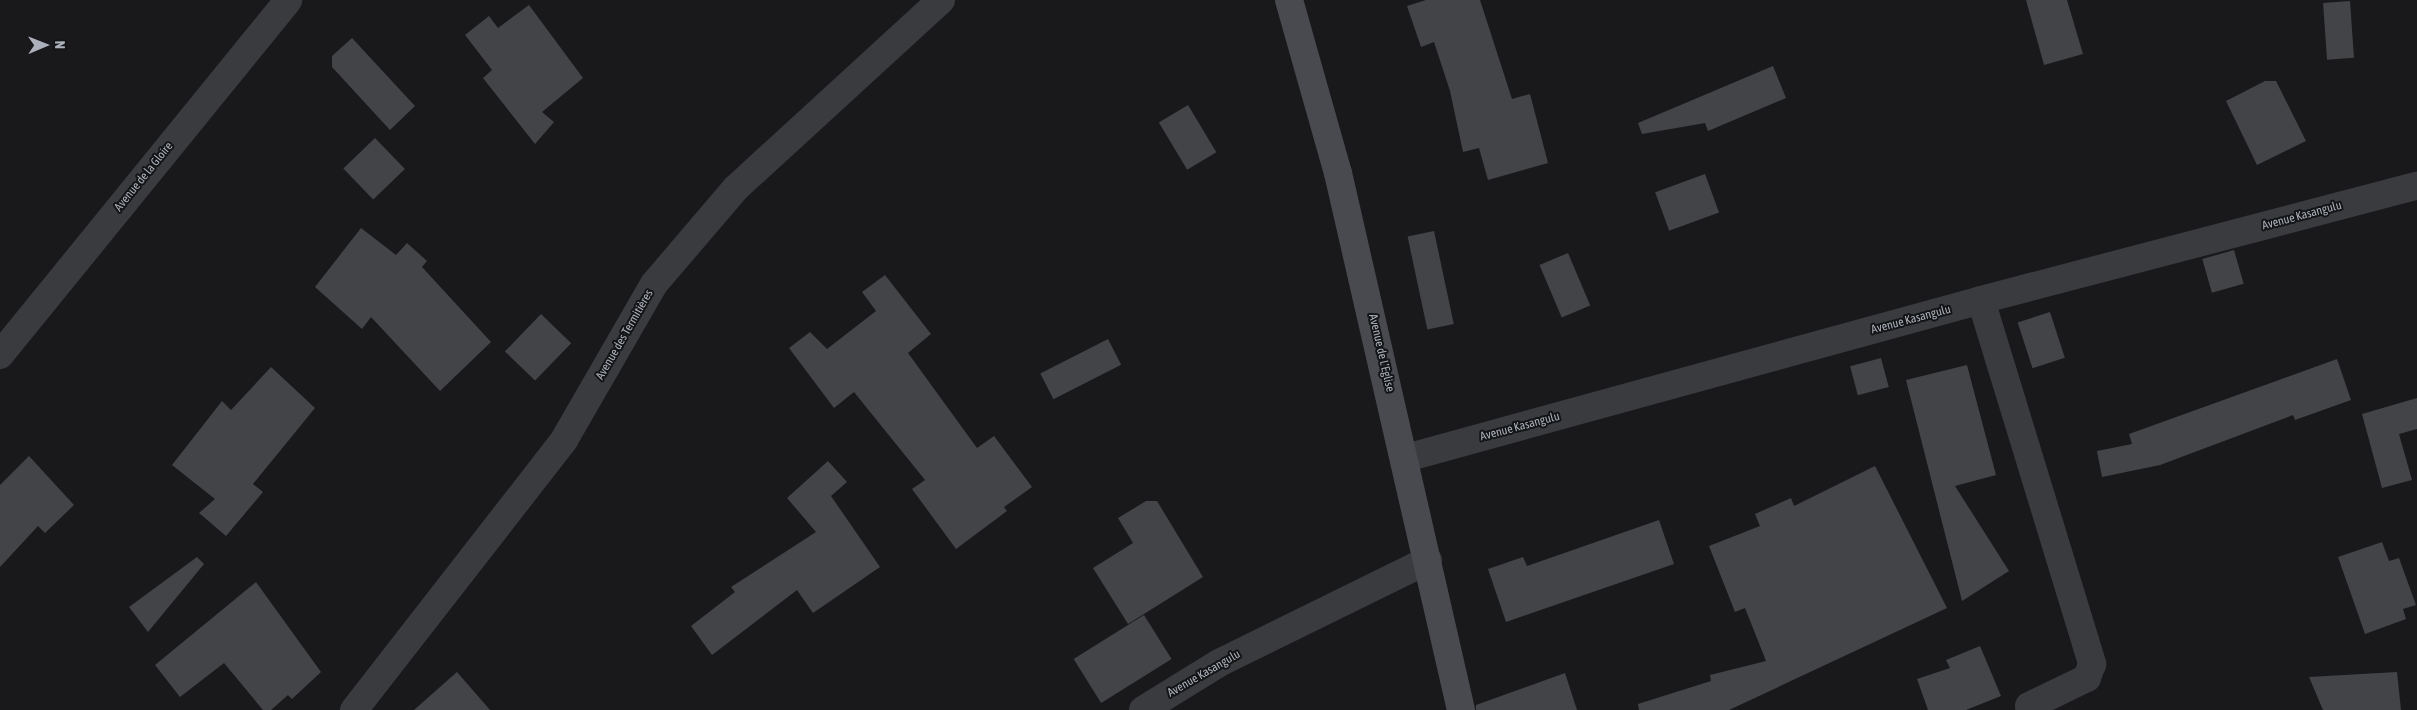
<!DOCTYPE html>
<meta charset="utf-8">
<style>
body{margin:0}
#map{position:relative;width:2417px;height:710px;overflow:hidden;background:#19191b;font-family:"Asap Condensed",sans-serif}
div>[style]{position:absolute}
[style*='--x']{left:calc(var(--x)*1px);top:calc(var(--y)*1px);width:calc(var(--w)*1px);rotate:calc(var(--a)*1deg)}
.building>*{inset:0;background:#434447;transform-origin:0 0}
.street>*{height:28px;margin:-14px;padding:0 14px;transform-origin:14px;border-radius:14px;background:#3a3b3f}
.secondary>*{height:28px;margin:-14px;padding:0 14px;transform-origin:14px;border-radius:14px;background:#484a4f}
span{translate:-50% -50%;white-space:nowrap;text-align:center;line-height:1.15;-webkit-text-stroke:4px #131416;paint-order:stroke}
.street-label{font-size:12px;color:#acb0ba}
.north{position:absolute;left:20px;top:20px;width:50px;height:50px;-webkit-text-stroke:4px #131416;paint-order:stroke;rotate:89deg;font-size:14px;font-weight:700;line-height:20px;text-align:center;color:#acb0ba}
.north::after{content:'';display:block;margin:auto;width:18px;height:22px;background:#acb0ba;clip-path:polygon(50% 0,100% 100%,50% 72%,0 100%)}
</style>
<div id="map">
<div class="building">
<div style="clip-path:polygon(1426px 0,1480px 0,1512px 99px,1530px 94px,1548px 163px,1488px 180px,1479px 148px,1463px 152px,1450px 91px,1434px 42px,1421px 47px,1407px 6px)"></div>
<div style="clip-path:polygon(2026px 0,2067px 0,2083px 54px,2044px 65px)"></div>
<div style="left:2350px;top:1px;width:57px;height:27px;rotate:86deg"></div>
<div style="clip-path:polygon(529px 5px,583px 78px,542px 112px,554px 122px,535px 144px,483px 78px,492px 70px,465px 35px,489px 16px,498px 28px)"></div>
<div style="clip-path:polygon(352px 38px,415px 106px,390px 130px,332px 67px,332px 56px)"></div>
<div style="clip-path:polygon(1773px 66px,1786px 98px,1708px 131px,1705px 123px,1642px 134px,1638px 123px)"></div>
<div style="clip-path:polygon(2265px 81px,2276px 81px,2306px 141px,2257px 165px,2226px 101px)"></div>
<div style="left:1188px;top:105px;width:55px;height:34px;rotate:59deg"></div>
<div style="left:375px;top:138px;width:43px;height:44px;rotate:46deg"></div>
<div style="left:1705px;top:174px;width:41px;height:53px;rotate:70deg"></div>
<div style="clip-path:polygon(361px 228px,396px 255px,407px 243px,427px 261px,422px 267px,491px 342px,440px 391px,371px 317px,362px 329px,315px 287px)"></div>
<div style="left:1434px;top:231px;width:95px;height:27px;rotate:78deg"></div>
<div style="left:2234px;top:250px;width:35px;height:33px;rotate:74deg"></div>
<div style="left:1568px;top:253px;width:57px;height:31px;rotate:67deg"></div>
<div style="clip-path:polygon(885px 275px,931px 334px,908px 353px,977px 448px,994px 436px,1032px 487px,1004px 507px,1007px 511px,956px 549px,912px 489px,925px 480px,854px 392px,834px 408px,789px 348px,810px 332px,827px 349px,876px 311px,862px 292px)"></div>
<div style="left:2050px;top:312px;width:48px;height:34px;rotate:72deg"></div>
<div style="left:541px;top:314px;width:42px;height:52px;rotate:44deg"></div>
<div style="left:1108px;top:339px;width:29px;height:76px;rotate:63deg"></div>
<div style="left:1881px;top:358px;width:30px;height:32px;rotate:75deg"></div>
<div style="clip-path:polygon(2337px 359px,2351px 400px,2295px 420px,2293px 415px,2160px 465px,2102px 477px,2097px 451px,2132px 444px,2129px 434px)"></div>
<div style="clip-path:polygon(1967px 365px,1996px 475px,1955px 486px,2009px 571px,1962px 601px,1906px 380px)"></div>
<div style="clip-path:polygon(271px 367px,315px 408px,253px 484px,263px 492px,226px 536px,199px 513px,215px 499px,172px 465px,222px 401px,231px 410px)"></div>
<div style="clip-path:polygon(2417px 398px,2417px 429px,2399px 434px,2412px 480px,2382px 488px,2362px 414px)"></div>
<div style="clip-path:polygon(29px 456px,74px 505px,45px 533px,38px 526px,0 567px,0 485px)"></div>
<div style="clip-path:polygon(828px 461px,847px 482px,831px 496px,880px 567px,813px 613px,797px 590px,712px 655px,691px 626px,735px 592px,731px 587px,816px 532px,787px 498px)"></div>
<div style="clip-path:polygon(1875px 466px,1947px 608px,1729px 710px,1639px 710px,1638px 704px,1711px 681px,1710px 675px,1766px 661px,1745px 608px,1735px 612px,1709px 546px,1760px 526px,1755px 514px,1791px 498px,1794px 506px)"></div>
<div style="clip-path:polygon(1146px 501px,1157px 501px,1203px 577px,1128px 624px,1093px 568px,1133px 543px,1118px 518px)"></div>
<div style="clip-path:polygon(1659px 520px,1674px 564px,1506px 622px,1488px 569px,1523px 557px,1527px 566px)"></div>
<div style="clip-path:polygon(2382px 542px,2389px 561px,2399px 558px,2416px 605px,2403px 609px,2406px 619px,2365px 634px,2338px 557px)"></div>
<div style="clip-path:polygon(197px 557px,204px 564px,148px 632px,129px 607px)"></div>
<div style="clip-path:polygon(256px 582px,321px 672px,292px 699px,288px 695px,271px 710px,263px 710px,224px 663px,180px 697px,155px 665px)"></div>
<div style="left:1144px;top:615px;width:52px;height:83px;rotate:58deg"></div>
<div style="clip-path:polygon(1980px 646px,2001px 696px,1966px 710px,1928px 710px,1917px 679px,1950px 668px,1946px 660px)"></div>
<div style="clip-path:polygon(457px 672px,490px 710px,414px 710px)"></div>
<div style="clip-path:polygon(2397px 672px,2401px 710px,2323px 710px,2309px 677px)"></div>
<div style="clip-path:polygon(1565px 673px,1577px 710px,1476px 710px,1476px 705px)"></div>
</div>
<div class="street">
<div style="--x:1981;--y:300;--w:381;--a:73"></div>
<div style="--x:2092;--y:664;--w:15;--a:110"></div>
<div style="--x:2087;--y:678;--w:64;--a:154.2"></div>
<div style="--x:2029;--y:706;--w:4;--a:76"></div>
<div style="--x:0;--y:355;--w:457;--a:-50.9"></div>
<div style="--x:1406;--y:458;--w:596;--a:-15.36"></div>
<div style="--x:1981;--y:300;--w:451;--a:-14.7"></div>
<div style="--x:354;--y:710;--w:342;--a:-52.1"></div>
<div style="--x:564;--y:440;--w:180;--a:-60"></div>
<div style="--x:654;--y:284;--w:126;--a:-49.5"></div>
<div style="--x:736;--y:188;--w:278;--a:-42.5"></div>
<div style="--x:1143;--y:710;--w:89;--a:-31.7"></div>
<div style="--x:1219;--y:663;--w:233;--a:-26.2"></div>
</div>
<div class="secondary">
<div style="--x:1289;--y:0;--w:180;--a:74.2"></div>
<div style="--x:1338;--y:173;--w:551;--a:77.1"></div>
</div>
<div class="street-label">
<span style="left:144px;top:177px;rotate:-51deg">Avenue de la Gloire</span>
<span style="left:2302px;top:216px;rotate:-15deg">Avenue Kasangulu</span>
<span style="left:1911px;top:320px;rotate:-15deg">Avenue Kasangulu</span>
<span style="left:625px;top:335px;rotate:-60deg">Avenue des Termitières</span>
<span style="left:1381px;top:353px;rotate:77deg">Avenue de L'Eglise</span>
<span style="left:1520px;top:427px;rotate:-15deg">Avenue Kasangulu</span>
<span style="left:1204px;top:674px;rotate:-30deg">Avenue Kasangulu</span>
</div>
<div class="north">N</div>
</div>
